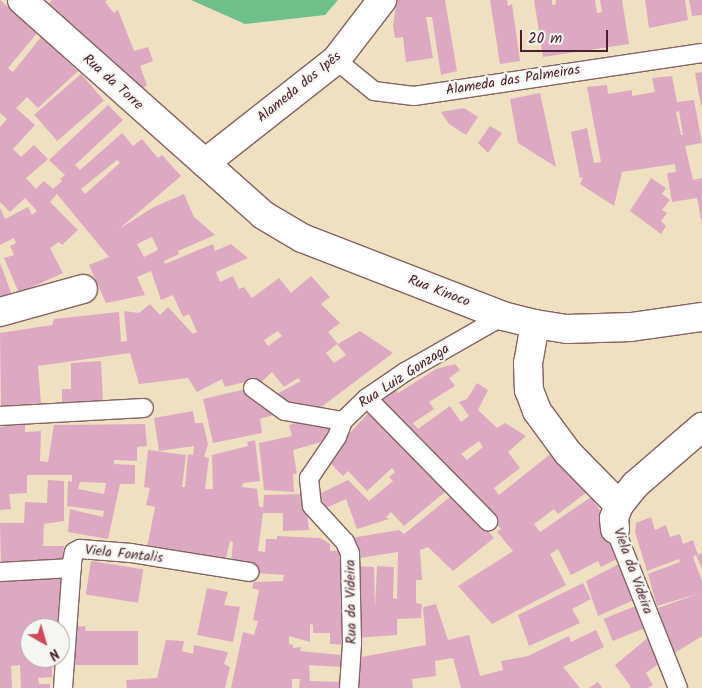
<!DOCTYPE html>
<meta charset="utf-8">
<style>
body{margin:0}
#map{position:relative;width:702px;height:688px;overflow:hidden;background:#efe0c2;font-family:Kalam,sans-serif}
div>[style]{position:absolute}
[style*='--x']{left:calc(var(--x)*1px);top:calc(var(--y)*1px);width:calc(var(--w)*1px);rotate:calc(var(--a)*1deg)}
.forest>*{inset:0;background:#6ebf8a}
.building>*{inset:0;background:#dda9c2;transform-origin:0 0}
.roads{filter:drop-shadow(1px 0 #846360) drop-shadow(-1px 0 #846360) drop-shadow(0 1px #846360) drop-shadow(0 -1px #846360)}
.lane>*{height:18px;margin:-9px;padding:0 9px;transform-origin:9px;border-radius:9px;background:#fff}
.street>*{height:28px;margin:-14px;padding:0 14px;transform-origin:14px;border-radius:14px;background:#fff}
span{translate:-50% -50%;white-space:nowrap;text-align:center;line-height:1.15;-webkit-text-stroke:4.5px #f6f6f2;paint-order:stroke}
.street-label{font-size:14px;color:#4a1f2b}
.north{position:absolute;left:20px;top:618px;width:50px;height:50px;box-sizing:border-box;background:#f6f6f2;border:1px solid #b1a0a2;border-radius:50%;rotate:142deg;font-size:14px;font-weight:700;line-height:20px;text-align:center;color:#4a1f2b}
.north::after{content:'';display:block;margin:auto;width:18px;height:22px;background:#d1495b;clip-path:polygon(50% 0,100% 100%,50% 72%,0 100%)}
.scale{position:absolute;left:520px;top:30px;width:88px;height:22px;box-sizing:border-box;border:2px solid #4a1f2b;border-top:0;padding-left:6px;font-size:15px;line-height:18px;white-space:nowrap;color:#4a1f2b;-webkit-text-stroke:4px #f6f6f2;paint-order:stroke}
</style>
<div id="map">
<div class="forest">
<div style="clip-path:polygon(191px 0,338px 0,325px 15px,245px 24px)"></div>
</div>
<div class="building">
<div style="clip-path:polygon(evenodd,0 0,37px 33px,8px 68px,13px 72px,41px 37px,78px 71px,38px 108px,27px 97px,16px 108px,35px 125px,13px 149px,21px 157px,34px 145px,48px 159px,26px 178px,36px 189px,44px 181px,53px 189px,62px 181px,60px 179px,65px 175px,49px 160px,108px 105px,123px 120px,75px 165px,80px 170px,122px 133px,133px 146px,142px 139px,158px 158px,162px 155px,181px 176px,119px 229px,154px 207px,184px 194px,194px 217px,215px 235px,178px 251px,179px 254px,164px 261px,165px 264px,213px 244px,215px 251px,231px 244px,248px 258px,216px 272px,220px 282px,233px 276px,239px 289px,244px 287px,252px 298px,279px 278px,291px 293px,311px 276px,330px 297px,321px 304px,340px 323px,328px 332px,338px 344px,360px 331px,393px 353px,320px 408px,293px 412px,273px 396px,301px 381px,298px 378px,284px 387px,272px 372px,257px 386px,249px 381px,225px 387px,222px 379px,197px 392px,188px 378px,139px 384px,130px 353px,38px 366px,41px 403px,1px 406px,0 333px,52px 325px,54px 319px,119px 312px,121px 342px,127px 341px,124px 311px,139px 313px,150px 304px,160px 315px,168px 307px,193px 334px,197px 332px,189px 314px,183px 317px,173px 295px,161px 300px,151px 271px,137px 277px,145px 295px,106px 303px,89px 265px,109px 257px,57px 194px,50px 202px,78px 230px,62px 245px,59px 242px,50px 248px,63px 273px,19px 293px,4px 258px,14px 255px,10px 246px,16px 243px,14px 238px,0 245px,0 208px,5px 219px,28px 207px,32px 215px,37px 211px,25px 198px,10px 212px,0 202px,0 127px,7px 119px,0 113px,0 0,117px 160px,120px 163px,85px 194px,81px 189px,117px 160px,0 0,152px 237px,158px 250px,144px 257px,137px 244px,152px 237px,0 0,278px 331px,282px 336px,268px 346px,264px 340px,278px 331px,0 0,337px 344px,346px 355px,334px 363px,326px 353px,337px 344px)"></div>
<div style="clip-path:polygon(52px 0,107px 0,105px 2px,114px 13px,118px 10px,134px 51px,148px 47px,153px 61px,140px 66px,147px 85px,140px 91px,49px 3px)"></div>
<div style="clip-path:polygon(397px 0,445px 0,457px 71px,441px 75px,432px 17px,426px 17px,433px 58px,406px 62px,403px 37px,395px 38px,393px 25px)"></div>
<div style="clip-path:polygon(490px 0,507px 0,508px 6px,512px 4px,520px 61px,500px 64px)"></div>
<div style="clip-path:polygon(534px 0,552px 0,552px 5px,556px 4px,556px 0,595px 0,597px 13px,602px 12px,600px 0,622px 0,629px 44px,543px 57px)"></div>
<div style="clip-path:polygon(645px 0,685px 0,688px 20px,649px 28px)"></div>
<div style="clip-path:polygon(689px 0,702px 0,702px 15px,692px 16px)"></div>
<div style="clip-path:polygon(702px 72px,702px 106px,701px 106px,695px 73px)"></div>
<div style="left:81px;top:74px;width:35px;height:62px;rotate:49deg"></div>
<div style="clip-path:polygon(evenodd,672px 76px,677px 102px,694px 100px,702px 143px,685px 146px,693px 180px,702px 178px,702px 224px,697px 198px,672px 202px,667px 173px,676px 172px,675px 164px,622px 172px,614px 206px,580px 184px,583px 177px,580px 178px,571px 132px,587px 128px,594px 163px,601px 162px,587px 87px,607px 85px,608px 94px,632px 90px,632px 96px,655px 92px,652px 78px,672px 76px,679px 111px,683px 135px,681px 135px,676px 112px,679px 111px)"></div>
<div style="clip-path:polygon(540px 93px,556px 167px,518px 143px,510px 99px)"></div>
<div style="clip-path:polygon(464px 108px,478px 117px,466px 135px,449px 124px,441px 112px)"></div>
<div style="clip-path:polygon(490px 126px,502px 133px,488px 153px,478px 143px)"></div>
<div style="clip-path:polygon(651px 178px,666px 188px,662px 194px,670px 200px,662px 210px,667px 213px,661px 221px,666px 226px,661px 234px,630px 211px)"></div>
<div style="clip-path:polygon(0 263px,12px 295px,0 299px)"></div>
<div style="clip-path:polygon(101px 361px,103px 402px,62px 403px,62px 389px,71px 389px,71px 363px)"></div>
<div style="clip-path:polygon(evenodd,455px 364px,460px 370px,449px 378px,455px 386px,429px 402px,434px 409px,413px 423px,418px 429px,450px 406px,461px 422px,469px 416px,459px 402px,467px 399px,477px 383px,488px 390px,478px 410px,497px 428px,505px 423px,526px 436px,508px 452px,520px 468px,494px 488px,499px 495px,553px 452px,587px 492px,558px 514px,554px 509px,534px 524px,540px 532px,591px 497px,607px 521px,619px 558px,601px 567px,598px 561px,571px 575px,558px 549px,550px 554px,566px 585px,492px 624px,458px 586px,513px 551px,497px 532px,501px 529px,484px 507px,378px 399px,394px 388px,398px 393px,436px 369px,455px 364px,479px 441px,483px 447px,467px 460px,461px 454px,479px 441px)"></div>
<div style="clip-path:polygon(246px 389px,276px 414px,260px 419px,262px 433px,213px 443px,203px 399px)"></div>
<div style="clip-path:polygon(193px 411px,195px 423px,203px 423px,208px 444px,204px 457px,209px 458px,205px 489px,213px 489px,212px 455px,248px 446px,247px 442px,255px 440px,260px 481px,243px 483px,242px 487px,257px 489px,259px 506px,263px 508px,264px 495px,305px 494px,309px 530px,283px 531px,283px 513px,263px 513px,258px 551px,265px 552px,266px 539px,277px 539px,277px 536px,320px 538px,330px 544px,330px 551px,344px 550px,348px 645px,330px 644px,330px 633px,313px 633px,313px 625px,310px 624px,310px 642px,289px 636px,289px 644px,293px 645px,293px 648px,301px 647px,300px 651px,341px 655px,341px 667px,309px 665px,310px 681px,341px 682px,341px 688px,299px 688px,300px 679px,292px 679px,292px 688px,231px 688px,243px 632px,254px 635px,258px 621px,253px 620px,259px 590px,252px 588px,254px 582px,283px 581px,284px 575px,257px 573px,257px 568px,231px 563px,233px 542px,230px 541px,225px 562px,147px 547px,155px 507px,146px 505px,150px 488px,144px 487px,148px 450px,186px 455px,182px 487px,185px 487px,188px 454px,193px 455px,194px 446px,159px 451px,154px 418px)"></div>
<div style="clip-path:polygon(370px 411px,445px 492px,404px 526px,391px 512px,386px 517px,389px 519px,357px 529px,346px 499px,326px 508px,319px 494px,348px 480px,369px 501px,393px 481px,389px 477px,395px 472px,392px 468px,367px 491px,348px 471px,343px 476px,326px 459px)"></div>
<div style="clip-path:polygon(312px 418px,317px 427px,330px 422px,335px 438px,293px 450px,297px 474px,293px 474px,294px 492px,264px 490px,259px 443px,292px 436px,289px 425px)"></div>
<div style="clip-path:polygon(evenodd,25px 424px,25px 432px,41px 431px,40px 461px,48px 462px,54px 425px,145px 424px,147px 446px,137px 447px,137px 461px,114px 460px,114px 464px,135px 465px,135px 484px,120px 484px,108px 539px,68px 532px,70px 509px,103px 517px,104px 511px,67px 506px,68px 481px,72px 482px,72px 475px,27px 475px,27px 493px,9px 494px,11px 509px,0 510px,0 427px,25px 424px,80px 482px,106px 483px,104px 494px,78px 489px,80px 482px)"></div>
<div style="clip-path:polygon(48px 480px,64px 481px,64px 521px,44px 524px,43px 546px,64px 546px,62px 566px,1px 563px,0 523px,24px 523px,25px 502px,47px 503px)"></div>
<div style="clip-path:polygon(450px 497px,467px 514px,471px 512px,494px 538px,453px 571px,428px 547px,420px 550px,422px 580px,416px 580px,416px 603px,422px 604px,421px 618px,397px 619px,397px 635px,355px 638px,354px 566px,374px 567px,375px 608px,377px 566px,394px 567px,393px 598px,397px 599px,398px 552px,353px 559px,351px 538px,399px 530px,404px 534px)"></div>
<div style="clip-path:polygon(651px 517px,655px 530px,666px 525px,670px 537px,680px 534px,683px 544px,693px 540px,698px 555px,702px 553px,702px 569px,696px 555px,693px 557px,702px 581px,702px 636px,673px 654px,658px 608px,700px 593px,657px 606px,648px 574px,680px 562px,679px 559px,647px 571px,635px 532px,636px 523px)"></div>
<div style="left:91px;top:561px;width:53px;height:34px;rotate:9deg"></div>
<div style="clip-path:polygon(621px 563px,636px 599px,598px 616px,586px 581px)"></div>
<div style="clip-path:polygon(61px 572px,60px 628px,30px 628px,30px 658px,59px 658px,59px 663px,52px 663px,52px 677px,38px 678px,39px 684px,50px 684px,50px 688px,21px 688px,20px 665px,11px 666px,12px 688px,0 688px,0 576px)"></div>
<div style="clip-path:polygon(583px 583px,591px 599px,572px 609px,580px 623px,529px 646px,518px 615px)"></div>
<div style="clip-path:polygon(207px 588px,228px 592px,224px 605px,240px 607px,233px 642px,197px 635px)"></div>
<div style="clip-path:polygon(436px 604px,448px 640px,469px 635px,480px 676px,503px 670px,501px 661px,528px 656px,569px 636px,571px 642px,596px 630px,604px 647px,563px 667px,580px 688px,461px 688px,453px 658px,435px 661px,436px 676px,412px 679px,413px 688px,356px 688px,356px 658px,426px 645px,423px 607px)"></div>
<div style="left:638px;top:605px;width:24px;height:37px;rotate:68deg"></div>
<div style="clip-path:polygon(85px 626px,86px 631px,138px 631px,138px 665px,74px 665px,75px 627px)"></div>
<div style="clip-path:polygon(651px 635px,661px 662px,646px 673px,653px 685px,648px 688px,629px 688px,631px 687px,615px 665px)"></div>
<div style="clip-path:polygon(166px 640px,184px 641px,182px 651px,193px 654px,194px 645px,228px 652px,224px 664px,230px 667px,225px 688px,127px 688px,126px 680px,157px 678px)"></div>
<div style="clip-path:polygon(598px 682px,602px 688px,589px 688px)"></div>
</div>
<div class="roads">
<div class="lane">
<div style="--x:336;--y:60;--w:49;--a:39.2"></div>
<div style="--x:374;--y:91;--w:40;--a:7.1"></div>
<div style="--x:414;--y:96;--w:291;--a:-8.5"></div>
<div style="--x:253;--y:388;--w:39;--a:36"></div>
<div style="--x:285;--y:411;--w:59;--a:9.8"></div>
<div style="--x:343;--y:421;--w:33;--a:-44"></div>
<div style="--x:367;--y:398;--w:46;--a:-34.4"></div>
<div style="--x:405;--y:372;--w:113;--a:-29.7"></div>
<div style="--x:367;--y:398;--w:173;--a:45.5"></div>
<div style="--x:0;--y:416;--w:144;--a:-3.2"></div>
<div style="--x:343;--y:421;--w:17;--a:111"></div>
<div style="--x:337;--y:437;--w:50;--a:124.3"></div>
<div style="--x:309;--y:478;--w:28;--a:84"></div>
<div style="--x:312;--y:506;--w:49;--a:47.5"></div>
<div style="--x:345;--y:542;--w:12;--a:66"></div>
<div style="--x:350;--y:553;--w:91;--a:88.7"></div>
<div style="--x:352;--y:644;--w:44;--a:93.9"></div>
<div style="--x:615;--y:529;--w:171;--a:68.4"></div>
<div style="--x:0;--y:572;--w:72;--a:-3.2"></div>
<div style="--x:63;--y:688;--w:126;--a:-85.9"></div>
<div style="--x:72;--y:562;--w:10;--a:-79"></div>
<div style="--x:74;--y:552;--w:7;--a:-27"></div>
<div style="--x:80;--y:549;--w:51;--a:4.5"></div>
<div style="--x:131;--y:553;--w:120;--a:9.1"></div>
</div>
<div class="street">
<div style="--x:22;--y:0;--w:323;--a:41.7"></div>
<div style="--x:263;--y:215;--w:45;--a:30.5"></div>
<div style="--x:302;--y:238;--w:216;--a:21.2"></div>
<div style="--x:503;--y:316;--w:33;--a:14"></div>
<div style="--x:535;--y:324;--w:32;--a:9"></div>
<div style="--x:567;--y:329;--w:64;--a:-1.8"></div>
<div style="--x:631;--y:327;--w:72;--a:-8"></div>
<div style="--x:205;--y:163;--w:167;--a:-38.2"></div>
<div style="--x:336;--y:60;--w:76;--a:-52.5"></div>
<div style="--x:0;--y:312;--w:86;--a:-15.5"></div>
<div style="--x:535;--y:324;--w:40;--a:100"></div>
<div style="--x:528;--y:363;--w:27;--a:88"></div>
<div style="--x:529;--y:390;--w:22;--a:69"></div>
<div style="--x:537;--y:411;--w:52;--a:53.6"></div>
<div style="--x:568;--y:453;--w:73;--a:45.6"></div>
<div style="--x:615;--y:529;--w:11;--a:-95"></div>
<div style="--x:614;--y:518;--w:14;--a:-69"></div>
<div style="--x:619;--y:505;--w:26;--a:-51"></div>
<div style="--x:635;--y:485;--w:89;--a:-40.9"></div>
</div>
</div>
<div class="street-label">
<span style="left:513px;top:80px;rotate:-9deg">Alameda das Palmeiras</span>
<span style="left:113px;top:82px;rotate:42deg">Rua da Torre</span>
<span style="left:299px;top:87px;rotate:-39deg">Alameda dos Ipês</span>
<span style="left:439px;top:291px;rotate:21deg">Rua Kinoco</span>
<span style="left:404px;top:376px;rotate:-33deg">Rua Luiz Gonzaga</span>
<span style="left:124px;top:554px;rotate:6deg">Viela Fontalis</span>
<span style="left:633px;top:571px;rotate:70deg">Viela da Videira</span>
<span style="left:351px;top:602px;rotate:-91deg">Rua da Videira</span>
</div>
<div class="north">N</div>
<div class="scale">20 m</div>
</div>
